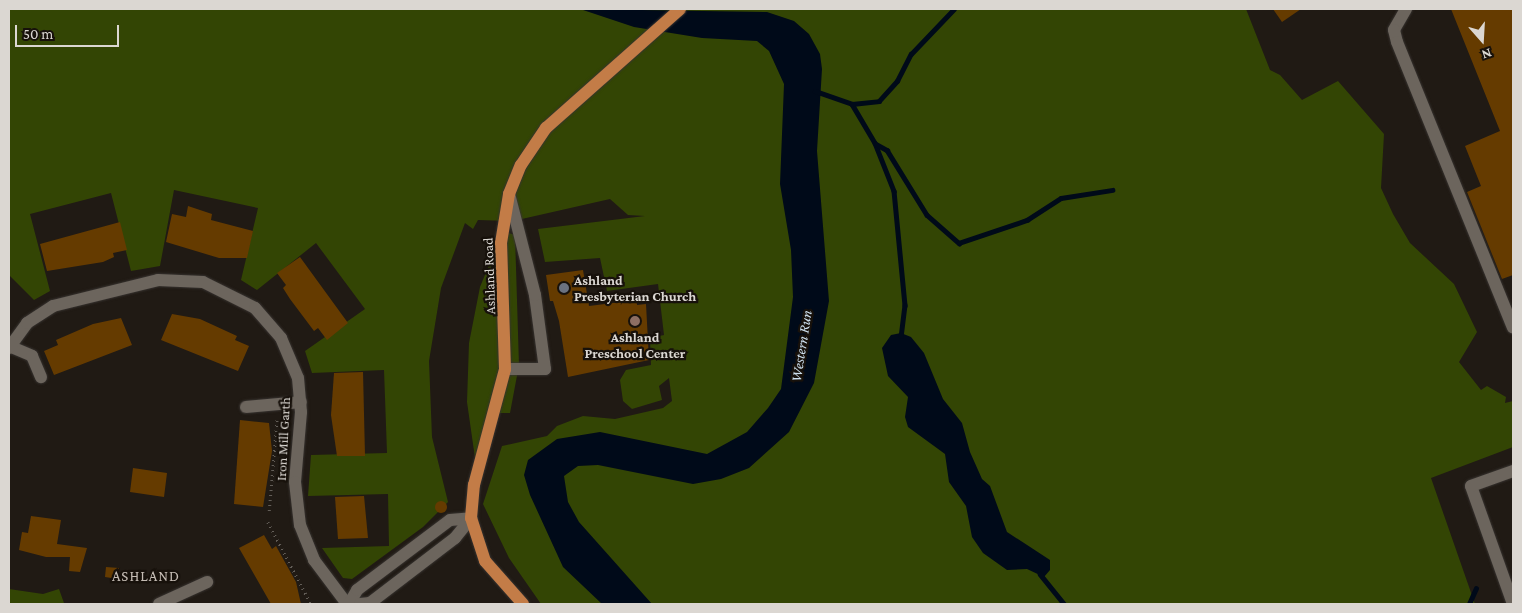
<!DOCTYPE html>
<html>
<head>
<meta charset="utf-8">
<style>
	body { margin:0 }
	#map { position:relative; width:1522px; height:613px; overflow:hidden; background:#201a14; font-family:"Crimson Pro",serif }
	div>[style] { position:absolute }
	.green>* { inset:0; background:#334504 }
	.water>* { inset:0; background:#000a19 }
	.stream>* { height:4.5px; margin:-2.25px; padding:0 2.25px; transform-origin:2.25px; border-radius:2.25px; background:#000a19 }
	.building>* { inset:0; background:#653b00 }
	.round { border-radius:50% }
	.path>* { height:2.5px; margin-top:-1.25px; transform-origin:0; background:repeating-linear-gradient(90deg,#635e58 0 1px,transparent 0 5px) }
	.roads { filter:drop-shadow(0 0 1px #373330) drop-shadow(0 0 1px #373330) }
	.minor>* { height:12px; margin:-6px; padding:0 6px; transform-origin:6px; border-radius:6px; background:#6c655d }
	.major>* { height:12px; margin:-6px; padding:0 6px; transform-origin:6px; border-radius:6px; background:#c37c47 }
	.dots>* { width:14px; height:14px; translate:-50% -50%; box-sizing:border-box; border:2px solid #17110b; border-radius:50% }
	span { translate:-50% -50%; white-space:nowrap; text-align:center; line-height:1.15; -webkit-text-stroke:4.5px #17110b; paint-order:stroke }
	.street-label { font-size:14px; color:#dbd7d2 }
	.poi-label { font-size:14px; color:#dbd7d2; font-weight:700 }
	.left { translate:0 -50%; text-align:left }
	.water-label { font-size:15px; color:#cddfee; font-style:italic }
	.neighbourhood-label { font-size:15px; color:#c5bcb4; letter-spacing:1px }
	.frame { position:absolute; inset:0; border:10px solid #dbd7d2; pointer-events:none }
	.north { position:absolute; left:1457px; top:15px; width:50px; height:50px; -webkit-text-stroke:4px #17110b; paint-order:stroke; rotate:161deg; font-size:14px; font-weight:700; line-height:20px; text-align:center; color:#dbd7d2 }
	.north::after { content:''; display:block; margin:auto; width:18px; height:22px; background:#dbd7d2; clip-path:polygon(50% 0,100% 100%,50% 72%,0 100%) }
	.scale { position:absolute; left:15px; top:25px; width:104px; height:22px; box-sizing:border-box; border:2px solid #dbd7d2; border-top:0; padding-left:6px; font-size:15px; line-height:18px; white-space:nowrap; color:#dbd7d2; -webkit-text-stroke:4px #17110b; paint-order:stroke }
</style>
</head>
<body>
<div id="map">
	<div class="green">
		<div style="clip-path:polygon(9px 9px,1246px 9px,1270px 70px,1280px 75px,1302px 100px,1338px 81px,1384px 134px,1381px 188px,1393px 214px,1410px 243px,1454px 284px,1477px 332px,1459px 362px,1481px 390px,1487px 386px,1506px 397px,1505px 403px,1513px 401px,1513px 447px,1431px 478px,1475px 604px,541px 604px,509px 558px,483px 504px,502px 446px,547px 436px,557px 426px,583px 416px,615px 419px,663px 408px,672px 401px,669px 378px,659px 386px,662px 400px,632px 409px,623px 401px,620px 380px,626px 370px,651px 365px,650px 338px,664px 335px,658px 284px,607px 291px,600px 258px,545px 262px,538px 229px,645px 216px,628px 215px,610px 199px,513px 221px,478px 220px,473px 229px,465px 223px,441px 288px,429px 361px,432px 437px,448px 502px,423px 527px,352px 579px,343px 578px,322px 548px,389px 546px,388px 494px,308px 496px,311px 455px,387px 453px,384px 370px,312px 373px,305px 351px,365px 309px,316px 243px,257px 290px,241px 280px,258px 208px,174px 190px,160px 266px,131px 271px,111px 193px,30px 214px,50px 291px,34px 300px,9px 275px)"></div>
		<div style="clip-path:polygon(503px 231px,515px 235px,519px 365px,510px 413px,492px 413px,476px 465px,467px 402px,469px 343px,480px 287px)"></div>
		<div style="clip-path:polygon(9px 589px,43px 594px,59px 589px,64px 603px,9px 604px)"></div>
	</div>
	<div class="water">
		<div style="clip-path:polygon(580px 9px,767px 12px,794px 21px,809px 34px,820px 54px,822px 69px,817px 151px,829px 301px,814px 383px,789px 432px,749px 468px,721px 479px,693px 484px,598px 465px,578px 466px,564px 476px,568px 502px,579px 522px,652px 604px,602px 604px,563px 567px,530px 495px,524px 475px,528px 460px,557px 439px,600px 432px,707px 454px,747px 432px,768px 408px,781px 389px,793px 297px,791px 250px,780px 184px,784px 84px,769px 51px,757px 41px,702px 38px,634px 27px)"></div>
		<div style="clip-path:polygon(901px 333px,911px 337px,924px 353px,943px 399px,962px 423px,970px 452px,982px 479px,990px 486px,1007px 532px,1050px 560px,1050px 570px,1044px 577px,1027px 569px,1007px 570px,983px 553px,972px 537px,966px 506px,949px 482px,945px 454px,908px 427px,905px 417px,908px 397px,888px 376px,882px 348px,891px 335px)"></div>
	</div>
	<div class="stream">
		<div style="left:815px;top:91px;width:39px;rotate:19deg"></div>
		<div style="left:852px;top:104px;width:45px;rotate:59.5deg"></div>
		<div style="left:875px;top:143px;width:52px;rotate:68.4deg"></div>
		<div style="left:894px;top:191px;width:115px;rotate:84.5deg"></div>
		<div style="left:905px;top:305px;width:31px;rotate:97deg"></div>
		<div style="left:852px;top:104px;width:27px;rotate:-6deg"></div>
		<div style="left:879px;top:101px;width:27px;rotate:-48deg"></div>
		<div style="left:897px;top:81px;width:30px;rotate:-63deg"></div>
		<div style="left:911px;top:54px;width:62px;rotate:-46.3deg"></div>
		<div style="left:876px;top:144px;width:13px;rotate:29deg"></div>
		<div style="left:887px;top:150px;width:76px;rotate:58.4deg"></div>
		<div style="left:927px;top:215px;width:43px;rotate:41.2deg"></div>
		<div style="left:959px;top:243px;width:72px;rotate:-18.7deg"></div>
		<div style="left:1027px;top:220px;width:40px;rotate:-32.9deg"></div>
		<div style="left:1061px;top:198px;width:52px;rotate:-8.9deg"></div>
		<div style="left:1040px;top:574px;width:38px;rotate:51deg"></div>
		<div style="left:1469px;top:604px;width:17px;rotate:-66deg"></div>
	</div>
	<div class="building">
		<div style="clip-path:polygon(1273px 9px,1301px 9px,1282px 22px)"></div>
		<div style="clip-path:polygon(1451px 9px,1513px 9px,1513px 275px,1502px 279px,1467px 192px,1481px 186px,1465px 146px,1500px 131px)"></div>
		<div style="clip-path:polygon(188px 206px,212px 214px,211px 220px,253px 231px,247px 258px,219px 258px,166px 242px,172px 214px,186px 217px)"></div>
		<div style="clip-path:polygon(120px 222px,127px 250px,113px 253px,114px 257px,103px 262px,47px 271px,40px 244px)"></div>
		<div style="clip-path:polygon(300px 257px,348px 323px,327px 340px,318px 328px,314px 331px,290px 299px,283px 288px,286px 285px,277px 273px)"></div>
		<div style="clip-path:polygon(583px 270px,589px 306px,637px 300px,637px 305px,646px 304px,649px 360px,568px 377px,559px 321px,553px 301px,550px 301px,546px 275px)"></div>
		<div style="clip-path:polygon(172px 314px,200px 319px,237px 336px,235px 340px,249px 346px,238px 371px,161px 340px)"></div>
		<div style="clip-path:polygon(121px 318px,132px 345px,54px 375px,44px 351px,58px 345px,56px 340px,93px 324px)"></div>
		<div style="clip-path:polygon(363px 372px,365px 456px,337px 456px,331px 415px,334px 373px)"></div>
		<div style="clip-path:polygon(240px 420px,269px 423px,272px 451px,263px 507px,234px 504px)"></div>
		<div style="clip-path:polygon(133px 468px,167px 473px,164px 497px,130px 492px)"></div>
		<div style="clip-path:polygon(364px 496px,368px 538px,338px 539px,335px 497px)"></div>
		<div class="round" style="left:435px;top:501px;width:12px;height:12px"></div>
		<div style="clip-path:polygon(31px 516px,61px 520px,57px 544px,87px 548px,80px 572px,69px 571px,70px 557px,46px 557px,19px 550px,22px 532px,28px 533px)"></div>
		<div style="clip-path:polygon(264px 535px,272px 549px,276px 546px,296px 582px,301px 604px,271px 604px,239px 548px)"></div>
		<div style="clip-path:polygon(106px 567px,119px 568px,118px 579px,105px 577px)"></div>
	</div>
	<div class="path">
		<div style="left:269px;top:511px;width:93px;rotate:-85.1deg"></div>
		<div style="left:268px;top:522px;width:93px;rotate:62.3deg"></div>
	</div>
	<div class="roads">
		<div class="minor">
			<div style="left:1406px;top:9px;width:24px;rotate:120deg"></div>
			<div style="left:1394px;top:30px;width:12px;rotate:76deg"></div>
			<div style="left:1397px;top:42px;width:308px;rotate:67.9deg"></div>
			<div style="left:9px;top:346px;width:25px;rotate:23deg"></div>
			<div style="left:32px;top:356px;width:23px;rotate:67deg"></div>
			<div style="left:9px;top:348px;width:31px;rotate:-54deg"></div>
			<div style="left:27px;top:323px;width:31px;rotate:-33deg"></div>
			<div style="left:53px;top:306px;width:108px;rotate:-13.9deg"></div>
			<div style="left:158px;top:280px;width:45px;rotate:2.5deg"></div>
			<div style="left:203px;top:282px;width:58px;rotate:26.6deg"></div>
			<div style="left:255px;top:308px;width:40px;rotate:49deg"></div>
			<div style="left:281px;top:338px;width:43px;rotate:67deg"></div>
			<div style="left:298px;top:378px;width:34px;rotate:85deg"></div>
			<div style="left:301px;top:412px;width:70px;rotate:94.9deg"></div>
			<div style="left:295px;top:482px;width:43px;rotate:83.4deg"></div>
			<div style="left:300px;top:525px;width:38px;rotate:68deg"></div>
			<div style="left:314px;top:560px;width:55px;rotate:53.1deg"></div>
			<div style="left:505px;top:369px;width:40px"></div>
			<div style="left:545px;top:369px;width:75px;rotate:-97.7deg"></div>
			<div style="left:535px;top:295px;width:104px;rotate:-104.4deg"></div>
			<div style="left:246px;top:407px;width:55px;rotate:-5.2deg"></div>
			<div style="left:159px;top:604px;width:53px;rotate:-24.6deg"></div>
			<div style="left:349px;top:604px;width:16px;rotate:-60deg"></div>
			<div style="left:357px;top:590px;width:116px;rotate:-37deg"></div>
			<div style="left:450px;top:520px;width:21px;rotate:-5deg"></div>
			<div style="left:360px;top:604px;width:10px;rotate:-6deg"></div>
			<div style="left:370px;top:603px;width:107px;rotate:-37.4deg"></div>
			<div style="left:455px;top:538px;width:26px;rotate:-51deg"></div>
			<div style="left:1513px;top:604px;width:125px;rotate:-109.6deg"></div>
			<div style="left:1471px;top:486px;width:45px;rotate:-19.7deg"></div>
		</div>
		<div class="major">
			<div style="left:523px;top:604px;width:57px;rotate:-131.5deg"></div>
			<div style="left:485px;top:561px;width:45px;rotate:-108deg"></div>
			<div style="left:471px;top:518px;width:33px;rotate:-85deg"></div>
			<div style="left:474px;top:485px;width:120px;rotate:-75deg"></div>
			<div style="left:505px;top:369px;width:126px;rotate:-91.8deg"></div>
			<div style="left:501px;top:243px;width:50px;rotate:-80.7deg"></div>
			<div style="left:509px;top:194px;width:31px;rotate:-68deg"></div>
			<div style="left:521px;top:165px;width:45px;rotate:-56deg"></div>
			<div style="left:546px;top:128px;width:179px;rotate:-41.6deg"></div>
		</div>
	</div>
	<div class="dots">
		<div style="left:564px;top:288px;background:#6b7280"></div>
		<div style="left:635px;top:321px;background:#8d6e63"></div>
	</div>
	<div class="street-label">
		<span style="left:489px;top:276px;rotate:-92deg">Ashland Road</span>
		<span style="left:283px;top:439px;rotate:-87deg">Iron Mill Garth</span>
	</div>
	<div class="poi-label">
		<span class="left" style="left:574px;top:288px">Ashland<br>Presbyterian Church</span>
		<span style="left:635px;top:345px">Ashland<br>Preschool Center</span>
	</div>
	<div class="water-label">
		<span style="left:802px;top:346px;rotate:-81deg">Western Run</span>
	</div>
	<div class="neighbourhood-label">
		<span style="left:146px;top:577px">ASHLAND</span>
	</div>
	<div class="frame"></div>
	<div class="north">N</div>
	<div class="scale">50 m</div>
</div>
</body>
</html>
